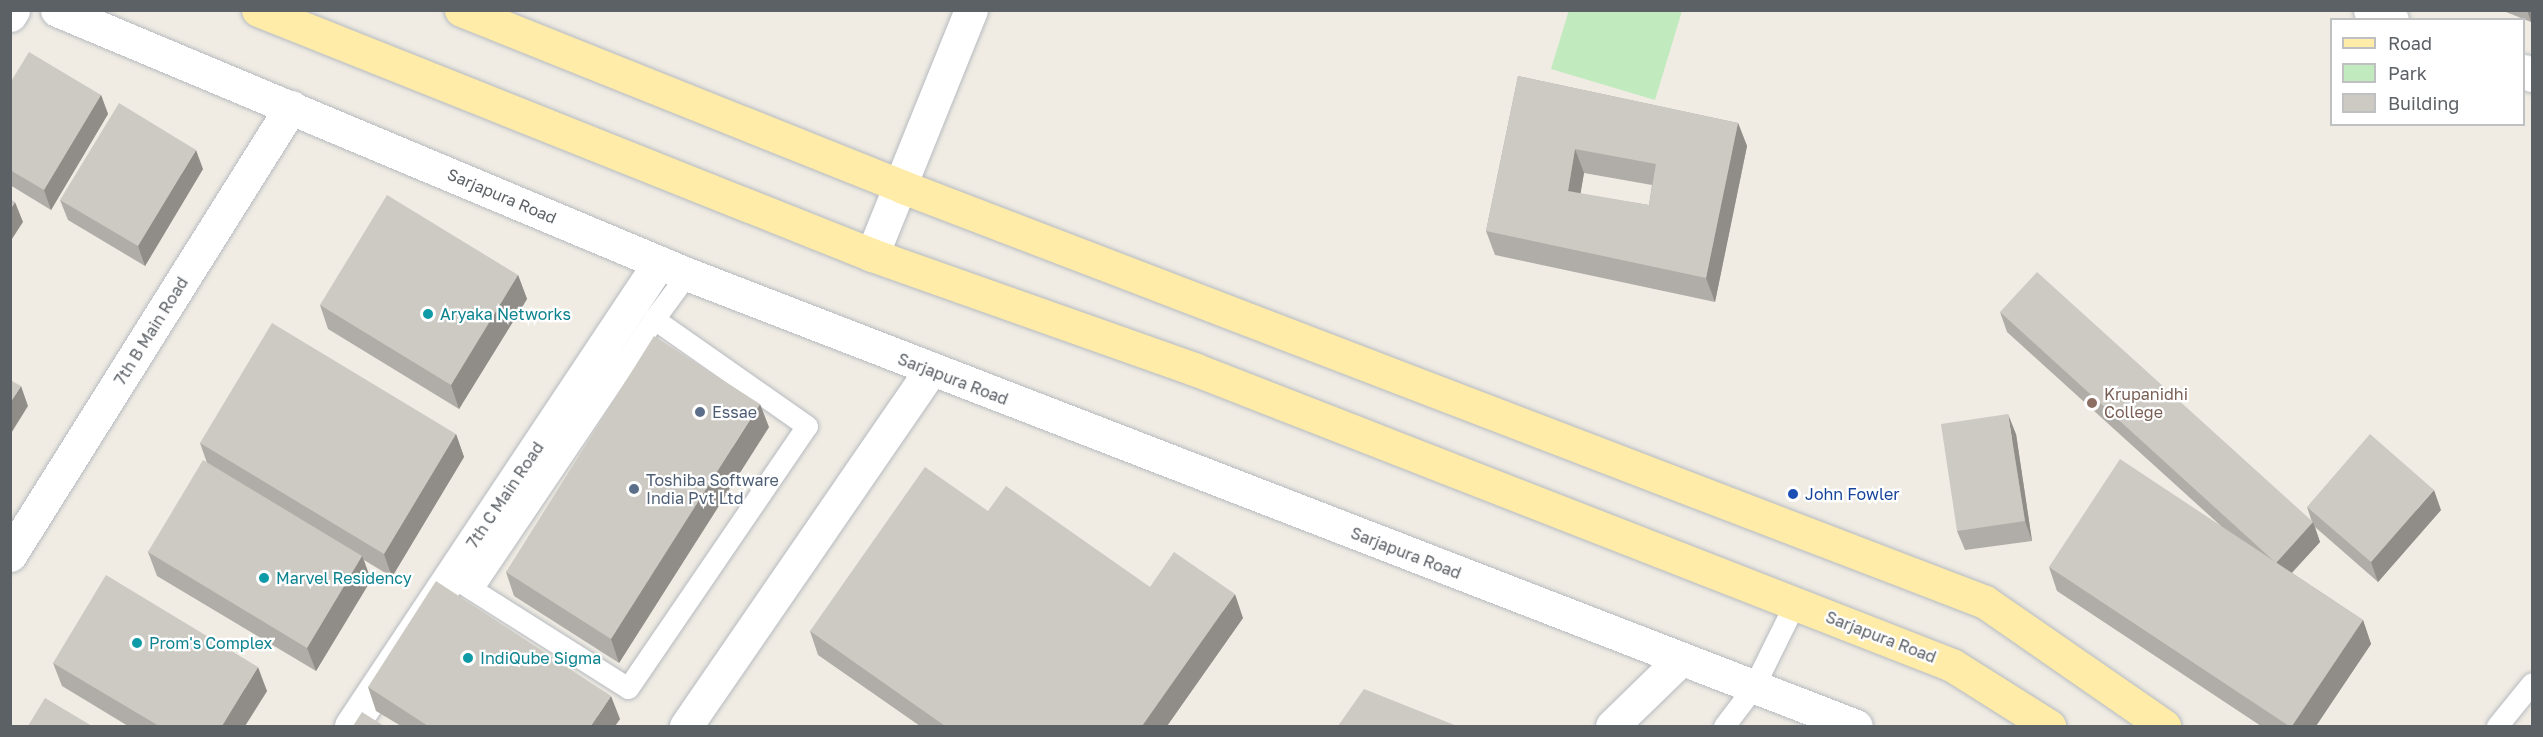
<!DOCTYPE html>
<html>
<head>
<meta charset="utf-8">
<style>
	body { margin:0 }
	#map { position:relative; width:2543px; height:737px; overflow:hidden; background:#f0ece4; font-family:"Golos Text",sans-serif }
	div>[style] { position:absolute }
	.green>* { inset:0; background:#c1eabe }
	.roads { filter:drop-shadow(0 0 2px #b6babf) drop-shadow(0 0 2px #b6babf) }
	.service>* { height:21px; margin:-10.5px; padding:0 10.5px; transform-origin:10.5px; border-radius:10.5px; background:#fff }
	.minor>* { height:33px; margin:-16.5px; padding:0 16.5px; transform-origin:16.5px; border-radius:16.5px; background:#fff }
	.tertiary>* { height:33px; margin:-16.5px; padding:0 16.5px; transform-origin:16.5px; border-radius:16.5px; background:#fff }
	.primary>* { height:33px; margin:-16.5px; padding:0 16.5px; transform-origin:16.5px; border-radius:16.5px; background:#ffeca9 }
	.wall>* { inset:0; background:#b0ada8 }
	.shaded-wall>* { inset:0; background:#908d88 }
	.building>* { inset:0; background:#cdc9c3 }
	.dots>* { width:16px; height:16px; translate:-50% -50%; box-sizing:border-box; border:3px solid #fff; border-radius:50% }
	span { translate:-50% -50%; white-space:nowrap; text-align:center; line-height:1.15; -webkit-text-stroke:4.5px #fff; paint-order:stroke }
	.street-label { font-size:16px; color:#5c6166 }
	.culture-label { font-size:16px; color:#0d838f }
	.left { translate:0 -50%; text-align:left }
	.education-label { font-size:16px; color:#785e54 }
	.service-label { font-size:16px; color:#4e5e75 }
	.transit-label { font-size:16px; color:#164399 }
	.frame { position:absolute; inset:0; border:12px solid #5c6166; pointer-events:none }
	.legend { position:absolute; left:2330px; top:18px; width:195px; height:108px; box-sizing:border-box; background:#fff; border:2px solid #bec0c2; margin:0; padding:8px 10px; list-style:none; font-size:18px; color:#5c6166 }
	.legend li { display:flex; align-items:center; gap:12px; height:30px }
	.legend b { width:30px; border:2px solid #bec0c2 }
</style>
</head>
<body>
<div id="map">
	<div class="green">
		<div style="clip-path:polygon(1569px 10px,1682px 11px,1655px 100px,1551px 69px)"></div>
	</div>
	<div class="roads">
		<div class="service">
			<div style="left:451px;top:576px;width:209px;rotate:32.3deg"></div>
			<div style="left:628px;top:688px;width:317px;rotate:-55.7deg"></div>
			<div style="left:807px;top:426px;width:187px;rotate:-145deg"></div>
			<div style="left:654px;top:319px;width:56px;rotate:-53.7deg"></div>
			<div style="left:472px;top:589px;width:326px;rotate:-56deg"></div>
			<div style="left:1724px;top:726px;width:48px;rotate:-52.7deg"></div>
			<div style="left:1753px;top:688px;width:95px;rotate:-63.7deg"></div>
			<div style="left:2497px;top:726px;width:55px;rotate:-50.9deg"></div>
		</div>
		<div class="minor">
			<div style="left:2370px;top:10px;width:24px;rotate:24deg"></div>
			<div style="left:10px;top:15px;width:6px;rotate:-59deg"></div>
			<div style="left:2524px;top:71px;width:9px;rotate:27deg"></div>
			<div style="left:872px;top:255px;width:264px;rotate:-68deg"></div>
			<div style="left:10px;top:555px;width:529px;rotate:-57.9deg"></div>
			<div style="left:351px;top:726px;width:556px;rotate:-56.37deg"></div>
			<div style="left:686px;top:726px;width:432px;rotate:-55.5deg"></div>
			<div style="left:1612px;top:726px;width:96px;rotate:-44.2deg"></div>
		</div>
		<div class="tertiary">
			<div style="left:57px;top:10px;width:683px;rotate:22.74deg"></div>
			<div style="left:687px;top:274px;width:1253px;rotate:21.14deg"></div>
		</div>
		<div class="primary">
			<div style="left:258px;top:10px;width:661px;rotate:21.75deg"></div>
			<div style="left:872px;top:255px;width:342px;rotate:19.5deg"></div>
			<div style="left:1194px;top:369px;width:814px;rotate:21.33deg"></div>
			<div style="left:1952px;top:665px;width:115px;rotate:32.2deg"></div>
			<div style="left:461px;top:10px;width:476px;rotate:21.8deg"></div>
			<div style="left:903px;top:187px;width:1159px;rotate:20.98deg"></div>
			<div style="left:1985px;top:602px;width:218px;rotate:34.7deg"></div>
		</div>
	</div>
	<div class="wall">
		<div style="clip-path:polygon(2501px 10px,2532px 10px,2531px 22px)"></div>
		<div style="clip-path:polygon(evenodd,1518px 76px,1738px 123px,1747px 146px,1715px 302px,1495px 255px,1486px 231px,1518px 76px,1584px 173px,1652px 185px,1649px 205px,1580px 194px,1584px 173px)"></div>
		<div style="clip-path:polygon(10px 83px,101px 95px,108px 114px,51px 210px,10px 185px)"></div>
		<div style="clip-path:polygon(203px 169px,145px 266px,68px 220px,60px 200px)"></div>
		<div style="clip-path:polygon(518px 275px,527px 299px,459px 409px,328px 329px,320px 305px)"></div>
		<div style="clip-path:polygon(2000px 312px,2312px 522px,2307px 507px,2441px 510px,2378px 582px,2315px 527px,2320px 542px,2292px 573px,2363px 620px,2371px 644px,2316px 726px,2261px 726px,2057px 591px,2049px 567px,2221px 526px,2007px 332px)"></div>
		<div style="clip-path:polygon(769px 427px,619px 663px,514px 596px,506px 572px)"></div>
		<div style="clip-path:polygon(456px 434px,464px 457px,392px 577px,364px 560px,371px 580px,316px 671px,157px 576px,148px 552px,207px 463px,200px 443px)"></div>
		<div style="clip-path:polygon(2016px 434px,2032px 541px,1965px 550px,1957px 531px)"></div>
		<div style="clip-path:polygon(988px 511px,1150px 587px,1243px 618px,1167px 726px,920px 726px,818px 655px,810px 631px)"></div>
		<div style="clip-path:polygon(53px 663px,267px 691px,245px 726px,128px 726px,62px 686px)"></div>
		<div style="clip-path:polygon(368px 687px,620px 719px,615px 726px,401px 726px,376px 711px)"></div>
	</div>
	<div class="shaded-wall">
		<div style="clip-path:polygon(2527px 10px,2532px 10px,2532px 19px,2531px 22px)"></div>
		<div style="clip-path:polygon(101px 95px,108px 114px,51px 210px,44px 190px)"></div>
		<div style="clip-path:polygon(1738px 123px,1747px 146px,1715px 302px,1706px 278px)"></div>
		<div style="clip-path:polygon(1575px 149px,1584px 173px,1577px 215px,1568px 191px)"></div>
		<div style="clip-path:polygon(196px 150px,203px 169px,145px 266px,138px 246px)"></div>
		<div style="clip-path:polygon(15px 202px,23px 222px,10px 242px,10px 210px)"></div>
		<div style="clip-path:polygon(518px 275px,527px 299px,459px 409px,451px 385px)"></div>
		<div style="clip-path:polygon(21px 386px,28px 406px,10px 435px,10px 403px)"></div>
		<div style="clip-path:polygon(760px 404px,769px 427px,619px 663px,611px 639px)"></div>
		<div style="clip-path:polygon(2008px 414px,2016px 434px,2032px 541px,2025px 521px)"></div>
		<div style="clip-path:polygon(456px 434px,464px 457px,392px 577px,384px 554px)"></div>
		<div style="clip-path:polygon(2434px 490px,2441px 510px,2378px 582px,2371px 562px)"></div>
		<div style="clip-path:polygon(2313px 522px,2320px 542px,2283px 582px,2276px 563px)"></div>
		<div style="clip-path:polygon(362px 556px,371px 580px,316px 671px,307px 648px)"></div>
		<div style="clip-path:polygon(1235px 594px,1243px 618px,1167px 726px,1142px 726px)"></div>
		<div style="clip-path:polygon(2363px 620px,2371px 644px,2316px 726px,2292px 726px)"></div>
		<div style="clip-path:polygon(258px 667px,267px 691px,245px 726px,222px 726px)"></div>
		<div style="clip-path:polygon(611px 696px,620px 719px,615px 726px,591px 726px)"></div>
	</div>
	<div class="building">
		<div style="clip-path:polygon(29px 52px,101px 95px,44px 190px,10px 170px,10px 83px)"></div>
		<div style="clip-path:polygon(evenodd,1518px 76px,1738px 123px,1706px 278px,1486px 231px,1518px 76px,1575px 149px,1656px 164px,1649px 205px,1568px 191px,1575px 149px)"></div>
		<div style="clip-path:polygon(119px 103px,196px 150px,138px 246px,60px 200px)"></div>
		<div style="clip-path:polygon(387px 195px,518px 275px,451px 385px,320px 305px)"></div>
		<div style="clip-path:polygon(10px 199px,15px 202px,10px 210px)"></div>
		<div style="clip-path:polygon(2037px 272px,2313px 522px,2276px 563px,2000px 312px)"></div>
		<div style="clip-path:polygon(272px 323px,456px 434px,384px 554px,200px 443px)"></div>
		<div style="clip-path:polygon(654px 336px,760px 404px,611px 639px,506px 572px)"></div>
		<div style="clip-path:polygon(10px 380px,21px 386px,10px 403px)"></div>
		<div style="clip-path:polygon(2008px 414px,2025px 521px,1957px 531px,1941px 424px)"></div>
		<div style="clip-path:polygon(2370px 434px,2434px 490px,2371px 562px,2307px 507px)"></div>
		<div style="clip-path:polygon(2120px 459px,2363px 620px,2292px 726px,2289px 726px,2049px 567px)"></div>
		<div style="clip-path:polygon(203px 460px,362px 556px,307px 648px,148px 552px)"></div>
		<div style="clip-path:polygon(925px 467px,988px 511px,1006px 486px,1150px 587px,1174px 552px,1235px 594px,1142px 726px,945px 726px,810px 631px)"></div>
		<div style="clip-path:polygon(106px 575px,258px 667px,222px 726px,159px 726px,53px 663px)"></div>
		<div style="clip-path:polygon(436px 581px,611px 696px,591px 726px,428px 726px,368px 687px)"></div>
		<div style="clip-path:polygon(1364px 689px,1457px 726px,1338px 726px)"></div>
		<div style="clip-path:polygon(45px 698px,92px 726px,28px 726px)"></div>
		<div style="clip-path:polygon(362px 712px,384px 726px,353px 726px)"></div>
	</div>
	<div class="dots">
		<div style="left:428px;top:314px;background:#0f9aa8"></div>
		<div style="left:2092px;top:403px;background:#8d6e63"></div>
		<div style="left:700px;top:412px;background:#5c6f8a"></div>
		<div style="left:634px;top:489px;background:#5c6f8a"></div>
		<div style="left:1793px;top:494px;background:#1a4fb4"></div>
		<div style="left:264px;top:578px;background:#0f9aa8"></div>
		<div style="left:137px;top:643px;background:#0f9aa8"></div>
		<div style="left:468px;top:658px;background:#0f9aa8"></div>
	</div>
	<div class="street-label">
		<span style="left:502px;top:196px;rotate:23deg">Sarjapura Road</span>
		<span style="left:151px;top:331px;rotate:-58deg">7th B Main Road</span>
		<span style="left:953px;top:379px;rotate:21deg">Sarjapura Road</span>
		<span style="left:505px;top:495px;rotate:-56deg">7th C Main Road</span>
		<span style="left:1406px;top:553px;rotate:21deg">Sarjapura Road</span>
		<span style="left:1881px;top:637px;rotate:21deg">Sarjapura Road</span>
	</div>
	<div class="culture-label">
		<span class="left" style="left:440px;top:314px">Aryaka Networks</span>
		<span class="left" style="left:276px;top:578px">Marvel Residency</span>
		<span class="left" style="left:149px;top:643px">Prom's Complex</span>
		<span class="left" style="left:480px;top:658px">IndiQube Sigma</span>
	</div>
	<div class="education-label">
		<span class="left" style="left:2104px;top:403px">Krupanidhi<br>College</span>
	</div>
	<div class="service-label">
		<span class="left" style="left:712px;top:412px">Essae</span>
		<span class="left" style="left:646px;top:489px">Toshiba Software<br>India Pvt Ltd</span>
	</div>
	<div class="transit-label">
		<span class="left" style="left:1805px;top:494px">John Fowler</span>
	</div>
	<div class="frame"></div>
	<ul class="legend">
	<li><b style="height:8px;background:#ffeca9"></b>Road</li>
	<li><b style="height:16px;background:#c1eabe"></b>Park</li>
	<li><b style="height:16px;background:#cdc9c3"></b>Building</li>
	</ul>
</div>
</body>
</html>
